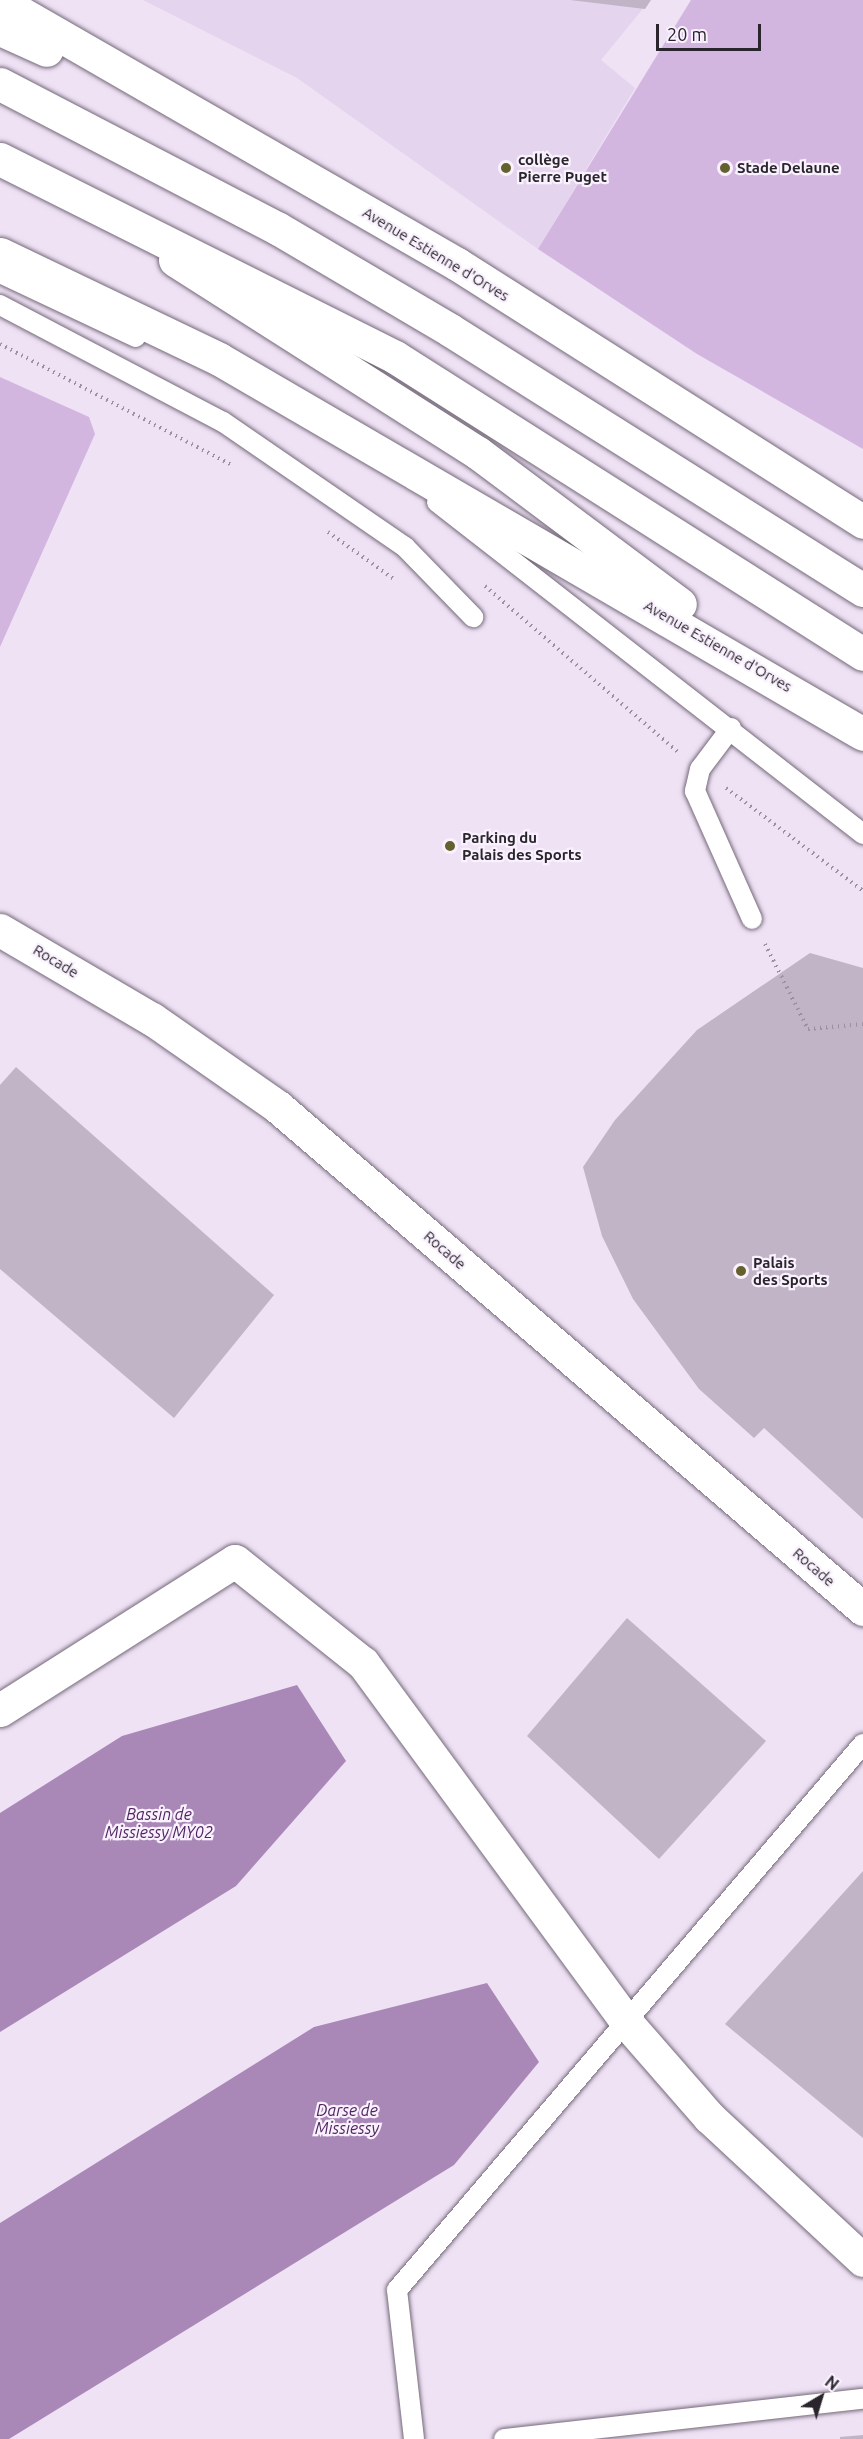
<!DOCTYPE html>
<html>
<head>
<meta charset="utf-8">
<style>
	body { margin:0 }
	#map { position:relative; width:863px; height:2439px; overflow:hidden; background:#efe2f5; font-family:Ubuntu,sans-serif }
	div>[style] { position:absolute }
	.built>* { inset:0; background:#e5d4ed }
	.green>* { inset:0; background:#d3b6e0 }
	.water>* { inset:0; background:#a988b7 }
	.building>* { inset:0; background:#c0b4c6 }
	.path>* { height:4px; margin-top:-2px; transform-origin:0; background:repeating-linear-gradient(90deg,#9a909e 0 1.5px,transparent 0 6px) }
	.roads { filter:drop-shadow(0 0 2px #746979) drop-shadow(0 0 2px #746979) }
	.service>* { height:20px; margin:-10px; padding:0 10px; transform-origin:10px; border-radius:10px; background:#fff }
	.minor>* { height:33px; margin:-16.5px; padding:0 16.5px; transform-origin:16.5px; border-radius:16.5px; background:#fff }
	.tertiary>* { height:33px; margin:-16.5px; padding:0 16.5px; transform-origin:16.5px; border-radius:16.5px; background:#fff }
	.primary>* { height:33px; margin:-16.5px; padding:0 16.5px; transform-origin:16.5px; border-radius:16.5px; background:#fff }
	.motorway>* { height:33px; margin:-16.5px; padding:0 16.5px; transform-origin:16.5px; border-radius:16.5px; background:#fff }
	.dots>* { width:16px; height:16px; translate:-50% -50%; box-sizing:border-box; border:3px solid #f9f1fd; border-radius:50% }
	span { translate:-50% -50%; white-space:nowrap; text-align:center; line-height:1.15; -webkit-text-stroke:4.5px #f9f1fd; paint-order:stroke }
	.poi-label { font-size:15px; color:#2a252c; font-weight:700 }
	.left { translate:0 -50%; text-align:left }
	.street-label { font-size:15px; color:#2a252c }
	.water-label { font-size:16px; color:#4f245f; font-style:italic }
	.north { position:absolute; left:791px; top:2367px; width:60px; height:60px; -webkit-text-stroke:4px #f9f1fd; paint-order:stroke; rotate:38deg; font-size:16px; font-weight:700; line-height:24px; text-align:center; color:#2a252c }
	.north::after { content:''; display:block; margin:auto; width:21px; height:27px; background:#2a252c; clip-path:polygon(50% 0,100% 100%,50% 72%,0 100%) }
	.scale { position:absolute; left:656px; top:24px; width:105px; height:27px; box-sizing:border-box; border:3px solid #2a252c; border-top:0; padding-left:8px; font-size:18px; line-height:21px; white-space:nowrap; color:#2a252c; -webkit-text-stroke:4px #f9f1fd; paint-order:stroke }
</style>
</head>
<body>
<div id="map">
	<div class="built">
		<div style="clip-path:polygon(143px 0,650px 0,601px 60px,635px 88px,538px 249px,297px 78px)"></div>
	</div>
	<div class="green">
		<div style="clip-path:polygon(691px 0,863px 0,863px 449px,697px 354px,538px 249px)"></div>
		<div style="clip-path:polygon(0 377px,89px 417px,95px 434px,0 647px)"></div>
	</div>
	<div class="water">
		<div style="clip-path:polygon(297px 1685px,346px 1761px,236px 1886px,0 2032px,0 1813px,122px 1736px)"></div>
		<div style="clip-path:polygon(487px 1983px,539px 2062px,454px 2165px,9px 2439px,0 2439px,0 2223px,314px 2027px)"></div>
	</div>
	<div class="building">
		<div style="clip-path:polygon(570px 0,651px 0,645px 9px)"></div>
		<div style="clip-path:polygon(810px 953px,863px 968px,863px 1519px,764px 1428px,754px 1438px,699px 1389px,633px 1299px,602px 1236px,583px 1167px,615px 1120px,697px 1030px)"></div>
		<div style="clip-path:polygon(16px 1067px,274px 1295px,174px 1418px,0 1269px,0 1085px)"></div>
		<div style="clip-path:polygon(627px 1618px,766px 1741px,659px 1859px,527px 1736px)"></div>
		<div style="clip-path:polygon(863px 1871px,863px 2138px,725px 2024px)"></div>
		<div style="clip-path:polygon(863px 2435px,863px 2439px,840px 2439px,840px 2437px)"></div>
	</div>
	<div class="path">
		<div style="left:0;top:344px;width:263px;rotate:27.6deg"></div>
		<div style="left:328px;top:532px;width:82px;rotate:35.6deg"></div>
		<div style="left:485px;top:586px;width:256px;rotate:40.7deg"></div>
		<div style="left:726px;top:788px;width:171px;rotate:36.9deg"></div>
		<div style="left:765px;top:944px;width:95px;rotate:63.2deg"></div>
		<div style="left:808px;top:1029px;width:55px;rotate:-5.2deg"></div>
	</div>
	<div class="roads">
		<div class="service">
			<div style="left:0;top:273px;width:150px;rotate:25.2deg"></div>
			<div style="left:0;top:305px;width:252px;rotate:27.7deg"></div>
			<div style="left:223px;top:422px;width:221px;rotate:34.5deg"></div>
			<div style="left:405px;top:547px;width:98px;rotate:45.8deg"></div>
			<div style="left:437px;top:502px;width:540px;rotate:37.93deg"></div>
			<div style="left:731px;top:728px;width:51px;rotate:127.1deg"></div>
			<div style="left:700px;top:769px;width:23px;rotate:103deg"></div>
			<div style="left:695px;top:791px;width:140px;rotate:66deg"></div>
			<div style="left:414px;top:2439px;width:150px;rotate:-96.5deg"></div>
			<div style="left:397px;top:2290px;width:718px;rotate:-49.52deg"></div>
			<div style="left:504px;top:2439px;width:361px;rotate:-6.4deg"></div>
		</div>
		<div class="minor">
			<div style="left:0;top:1710px;width:278px;rotate:-32.4deg"></div>
			<div style="left:235px;top:1561px;width:164px;rotate:38.6deg"></div>
			<div style="left:363px;top:1663px;width:446px;rotate:53.7deg"></div>
			<div style="left:627px;top:2023px;width:125px;rotate:48.9deg"></div>
			<div style="left:709px;top:2117px;width:210px;rotate:42.9deg"></div>
		</div>
		<div class="tertiary">
			<div style="left:0;top:930px;width:176px;rotate:30.4deg"></div>
			<div style="left:152px;top:1019px;width:154px;rotate:34.9deg"></div>
			<div style="left:278px;top:1107px;width:771px;rotate:40.63deg"></div>
		</div>
		<div class="primary">
			<div style="left:0;top:1px;width:527px;rotate:29.92deg"></div>
			<div style="left:457px;top:264px;width:481px;rotate:32.4deg"></div>
			<div style="left:0;top:29px;width:51px;rotate:24.1deg"></div>
			<div style="left:0;top:254px;width:243px;rotate:25.6deg"></div>
			<div style="left:219px;top:359px;width:745px;rotate:30.21deg"></div>
			<div style="left:175px;top:260px;width:359px;rotate:32.5deg"></div>
			<div style="left:478px;top:453px;width:252px;rotate:36.8deg"></div>
		</div>
		<div class="motorway">
			<div style="left:0;top:84px;width:312px;rotate:27.5deg"></div>
			<div style="left:277px;top:228px;width:201px;rotate:30.5deg"></div>
			<div style="left:450px;top:330px;width:488px;rotate:32.2deg"></div>
			<div style="left:0;top:159px;width:442px;rotate:26.6deg"></div>
			<div style="left:395px;top:357px;width:554px;rotate:32.4deg"></div>
		</div>
	</div>
	<div class="dots">
		<div style="left:506px;top:168px;background:#64612e"></div>
		<div style="left:725px;top:168px;background:#64612e"></div>
		<div style="left:450px;top:846px;background:#64612e"></div>
		<div style="left:741px;top:1271px;background:#64612e"></div>
	</div>
	<div class="poi-label">
		<span class="left" style="left:518px;top:168px">collège<br>Pierre Puget</span>
		<span class="left" style="left:737px;top:168px">Stade Delaune</span>
		<span class="left" style="left:462px;top:846px">Parking du<br>Palais des Sports</span>
		<span class="left" style="left:753px;top:1271px">Palais<br>des Sports</span>
	</div>
	<div class="street-label">
		<span style="left:436px;top:254px;rotate:31deg">Avenue Estienne d'Orves</span>
		<span style="left:718px;top:646px;rotate:30deg">Avenue Estienne d'Orves</span>
		<span style="left:56px;top:961px;rotate:31deg">Rocade</span>
		<span style="left:445px;top:1250px;rotate:41deg">Rocade</span>
		<span style="left:814px;top:1567px;rotate:41deg">Rocade</span>
	</div>
	<div class="water-label">
		<span style="left:159px;top:1823px">Bassin de<br>Missiessy MY02</span>
		<span style="left:347px;top:2119px">Darse de<br>Missiessy</span>
	</div>
	<div class="north">N</div>
	<div class="scale">20 m</div>
</div>
</body>
</html>
